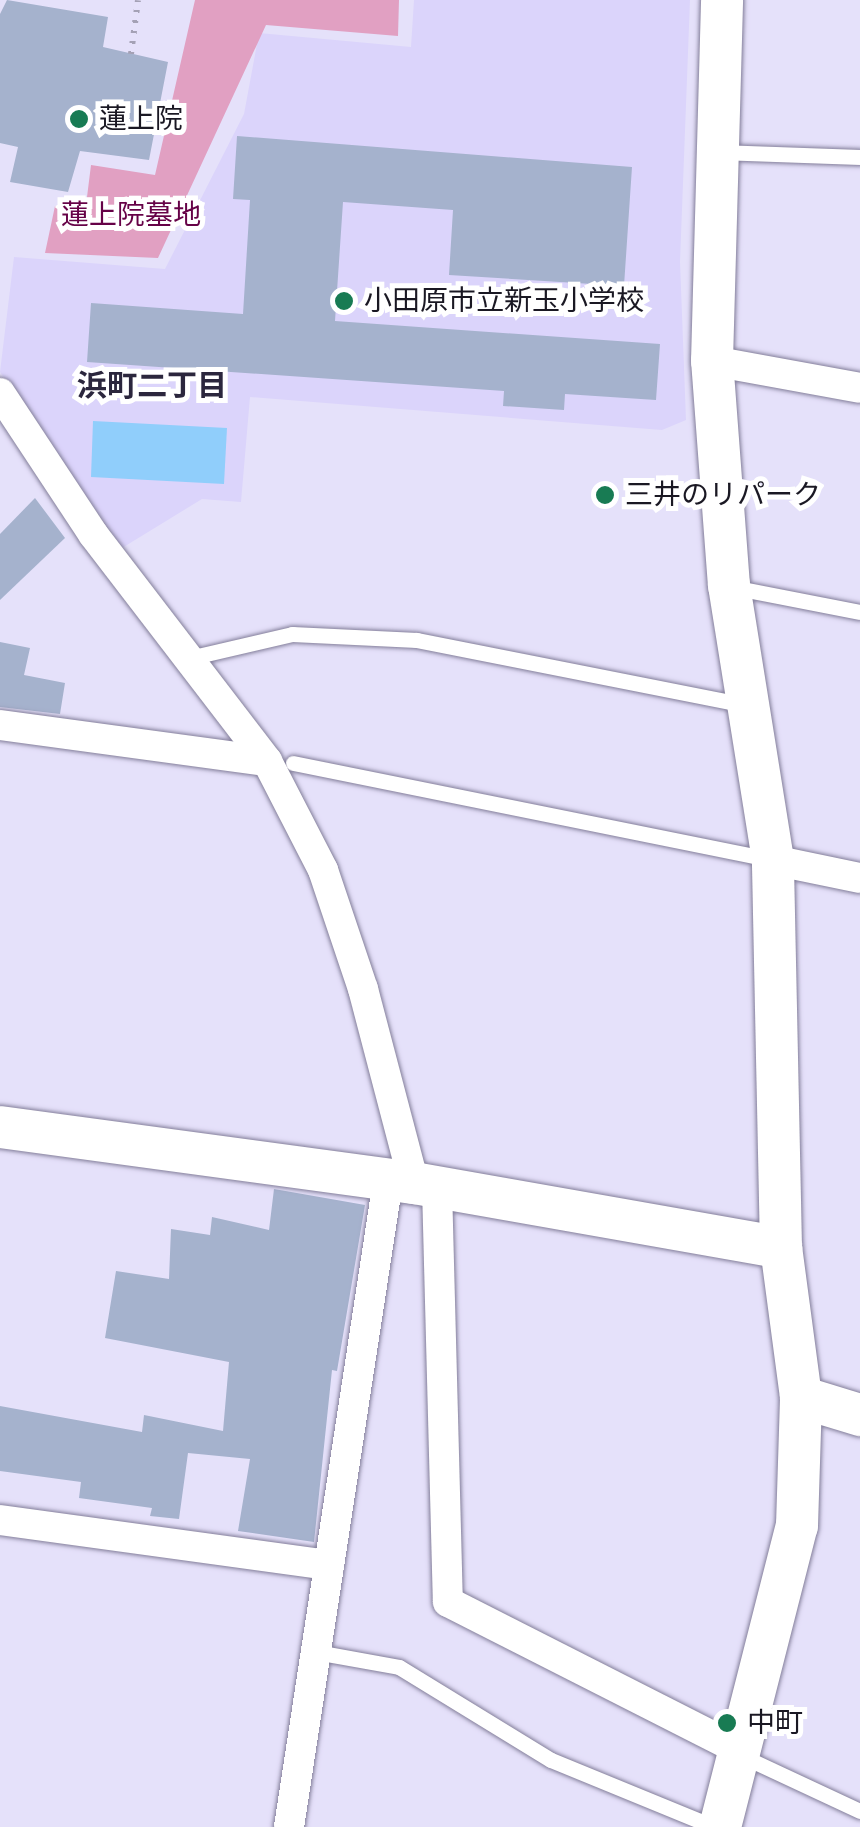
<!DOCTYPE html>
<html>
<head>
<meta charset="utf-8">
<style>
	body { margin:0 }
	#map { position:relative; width:860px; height:1827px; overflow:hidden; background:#e5e1fa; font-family:"Nunito Sans","Noto Sans JP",sans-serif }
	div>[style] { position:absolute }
	.built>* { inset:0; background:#dbd4fb }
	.green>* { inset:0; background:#e1a0c2 }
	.water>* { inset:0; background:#90cefb }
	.building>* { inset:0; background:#a5b2cd }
	.path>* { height:6px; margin-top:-3px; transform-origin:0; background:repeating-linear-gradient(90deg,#a4a1b5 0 2.5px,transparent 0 10.5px) }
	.roads { filter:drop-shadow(0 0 2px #837e9a) drop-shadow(0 0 2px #837e9a) }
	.lane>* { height:15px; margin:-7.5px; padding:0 7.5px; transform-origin:7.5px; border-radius:7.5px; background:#fff }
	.street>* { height:30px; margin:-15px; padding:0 15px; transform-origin:15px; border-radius:15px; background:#fff }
	.secondary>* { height:42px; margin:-21px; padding:0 21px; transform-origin:21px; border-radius:21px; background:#fff }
	.dots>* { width:28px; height:28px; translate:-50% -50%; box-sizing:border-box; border:5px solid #fff; border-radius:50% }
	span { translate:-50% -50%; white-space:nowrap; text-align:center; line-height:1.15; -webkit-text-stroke:10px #fff; paint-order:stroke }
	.poi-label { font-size:28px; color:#1a1823 }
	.left { translate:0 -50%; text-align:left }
	.park-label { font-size:28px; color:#660247 }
	.neighbourhood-label { font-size:30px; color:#2b263d; font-weight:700 }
</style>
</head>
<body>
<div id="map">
	<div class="built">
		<div style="clip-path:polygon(414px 0,690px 0,680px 262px,686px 420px,662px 430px,250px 397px,241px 502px,202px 499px,122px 548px,0 372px,14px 257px,165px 269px,244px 114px,259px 33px,411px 47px)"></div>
	</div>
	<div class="green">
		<div style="clip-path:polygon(195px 0,399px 0,398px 36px,266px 25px,158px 258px,45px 253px,55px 206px,86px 205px,91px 165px,155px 175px)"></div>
	</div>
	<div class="water">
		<div style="clip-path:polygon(93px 421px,227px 428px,224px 484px,91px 477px)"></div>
	</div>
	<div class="building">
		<div style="clip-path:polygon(7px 0,108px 17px,103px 47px,168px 62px,149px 160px,80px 151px,68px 192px,10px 182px,18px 147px,0 143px,0 14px)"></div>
		<div style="clip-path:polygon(237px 136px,632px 167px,624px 286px,449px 275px,453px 210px,343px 202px,335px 321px,660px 344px,656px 400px,565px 394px,564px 410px,503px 406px,504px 391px,87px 362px,91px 303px,243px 314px,250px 200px,233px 199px)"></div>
		<div style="clip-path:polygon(35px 498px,65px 538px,0 600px,0 534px)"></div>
		<div style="clip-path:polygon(0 642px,30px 648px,24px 675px,65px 683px,60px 714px,0 707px)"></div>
		<div style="clip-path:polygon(274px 1189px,365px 1205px,337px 1371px,332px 1370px,314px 1542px,238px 1531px,250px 1459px,188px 1453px,179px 1519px,150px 1516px,152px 1508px,79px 1498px,81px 1482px,0 1471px,0 1406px,142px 1432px,144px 1415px,223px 1431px,229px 1362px,105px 1338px,116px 1271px,169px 1279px,171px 1229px,210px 1235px,212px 1217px,269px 1230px)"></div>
	</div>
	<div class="path">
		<div style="left:131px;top:54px;width:54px;rotate:-82.6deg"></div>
	</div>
	<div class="roads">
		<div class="lane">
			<div style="left:719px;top:152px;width:141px;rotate:2deg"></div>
			<div style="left:732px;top:587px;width:130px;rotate:11.1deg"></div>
			<div style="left:189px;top:658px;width:106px;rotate:-13.1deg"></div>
			<div style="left:292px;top:634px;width:125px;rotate:2.7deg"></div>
			<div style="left:417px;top:640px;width:333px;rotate:11.2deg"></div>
			<div style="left:293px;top:763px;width:486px;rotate:11.4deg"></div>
			<div style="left:316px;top:1652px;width:84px;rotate:10.2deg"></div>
			<div style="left:399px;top:1667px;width:178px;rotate:31.5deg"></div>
			<div style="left:551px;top:1760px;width:176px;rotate:22.3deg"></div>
			<div style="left:742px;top:1756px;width:130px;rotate:25deg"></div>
		</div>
		<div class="street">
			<div style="left:712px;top:361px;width:150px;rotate:10.3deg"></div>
			<div style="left:0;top:393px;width:169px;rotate:56.6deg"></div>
			<div style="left:93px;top:534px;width:286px;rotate:52.5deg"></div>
			<div style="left:267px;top:761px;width:123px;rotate:62.8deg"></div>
			<div style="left:323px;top:870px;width:126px;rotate:71.4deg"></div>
			<div style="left:363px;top:989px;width:201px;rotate:75.3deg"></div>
			<div style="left:0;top:725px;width:269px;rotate:7.7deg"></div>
			<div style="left:773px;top:860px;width:89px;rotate:11.7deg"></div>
			<div style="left:437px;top:1187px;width:415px;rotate:88.5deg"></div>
			<div style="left:448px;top:1602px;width:325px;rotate:26.9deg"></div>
			<div style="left:0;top:1520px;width:332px;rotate:7.8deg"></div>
			<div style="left:289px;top:1827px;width:654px;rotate:-81.29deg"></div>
		</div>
		<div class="secondary">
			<div style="left:0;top:1127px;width:418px;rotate:7.7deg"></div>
			<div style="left:414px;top:1183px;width:373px;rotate:10deg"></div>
			<div style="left:801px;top:1397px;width:62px;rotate:17deg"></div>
			<div style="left:720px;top:1827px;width:311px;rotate:-75.7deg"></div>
			<div style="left:797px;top:1526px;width:129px;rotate:-88.2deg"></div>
			<div style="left:801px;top:1397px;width:150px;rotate:-97.6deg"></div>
			<div style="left:781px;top:1248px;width:388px;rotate:-91.2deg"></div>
			<div style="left:773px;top:860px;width:278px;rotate:-99.1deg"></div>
			<div style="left:729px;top:586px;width:226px;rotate:-94.3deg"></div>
			<div style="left:712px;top:361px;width:361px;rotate:-88.4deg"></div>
		</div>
	</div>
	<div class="dots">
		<div style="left:79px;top:119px;background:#187b53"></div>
		<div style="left:344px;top:301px;background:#187b53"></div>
		<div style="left:605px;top:495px;background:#187b53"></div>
		<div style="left:727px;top:1723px;background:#187b53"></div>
	</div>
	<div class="poi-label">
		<span class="left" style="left:99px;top:119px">蓮上院</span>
		<span class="left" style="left:364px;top:301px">小田原市立新玉小学校</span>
		<span class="left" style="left:625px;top:495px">三井のリパーク</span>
		<span class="left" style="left:747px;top:1723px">中町</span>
	</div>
	<div class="park-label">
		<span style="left:131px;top:215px">蓮上院墓地</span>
	</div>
	<div class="neighbourhood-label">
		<span style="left:152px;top:387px">浜町二丁目</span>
	</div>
</div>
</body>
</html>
